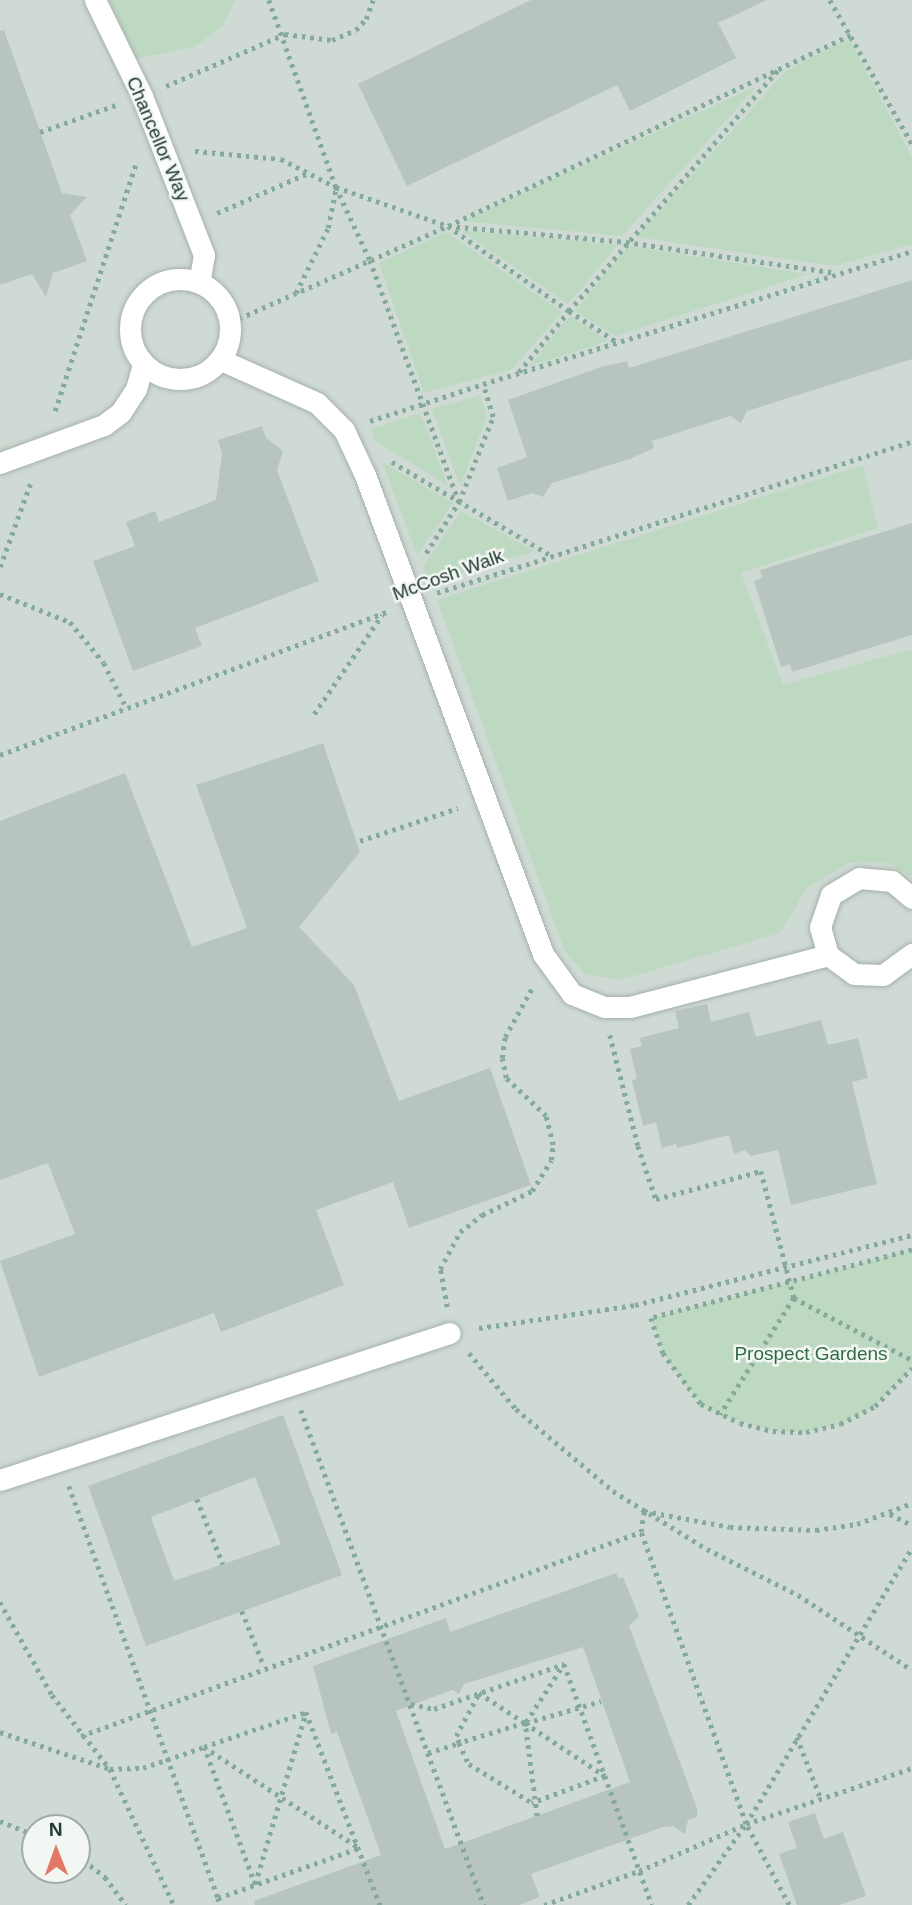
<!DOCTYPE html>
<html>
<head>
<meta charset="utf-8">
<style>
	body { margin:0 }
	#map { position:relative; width:912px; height:1905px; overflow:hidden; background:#e2eae6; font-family:Arial,sans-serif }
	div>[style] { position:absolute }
	.built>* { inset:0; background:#d0dad4 }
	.green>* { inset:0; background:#bdd9c2 }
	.building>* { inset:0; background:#b7c5be }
	.path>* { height:4.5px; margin-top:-2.25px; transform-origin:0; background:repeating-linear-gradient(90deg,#85aa9b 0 3.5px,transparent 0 8.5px) }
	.roads { filter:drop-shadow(0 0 2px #a5b1ac) drop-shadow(0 0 2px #a5b1ac) }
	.minor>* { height:21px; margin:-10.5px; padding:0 10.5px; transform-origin:10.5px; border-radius:10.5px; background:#fff }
	.minor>.ring { margin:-10.5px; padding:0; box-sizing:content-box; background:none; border:21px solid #fff; border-radius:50% }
	span { translate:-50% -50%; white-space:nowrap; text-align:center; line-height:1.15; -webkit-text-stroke:5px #f2f7f4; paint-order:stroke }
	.street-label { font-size:19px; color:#243931 }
	.park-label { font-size:19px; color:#326b43 }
	.north { position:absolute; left:21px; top:1814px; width:70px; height:70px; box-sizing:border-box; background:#f2f7f4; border:2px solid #a0aba6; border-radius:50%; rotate:359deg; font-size:19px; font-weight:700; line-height:28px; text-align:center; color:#243931 }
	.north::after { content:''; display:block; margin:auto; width:24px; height:32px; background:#e27967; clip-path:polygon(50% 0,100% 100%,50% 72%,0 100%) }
</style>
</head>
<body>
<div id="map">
	<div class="built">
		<div style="clip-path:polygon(evenodd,0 0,912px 0,912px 1905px,0 1905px,0 0,35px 1828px,77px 1828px,77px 1870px,35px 1870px,35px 1828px)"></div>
	</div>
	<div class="green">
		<div style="clip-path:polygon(110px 0,236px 0,222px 27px,194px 47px,136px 59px)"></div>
		<div style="clip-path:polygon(849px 39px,912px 157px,912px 244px,834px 266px,636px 237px,787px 70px)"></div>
		<div style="clip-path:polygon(757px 86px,622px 236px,462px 221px)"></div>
		<div style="clip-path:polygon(460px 230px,618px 245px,568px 304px)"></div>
		<div style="clip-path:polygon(446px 232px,562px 312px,512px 369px,424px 393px,379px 263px)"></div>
		<div style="clip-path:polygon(628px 246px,807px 274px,616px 336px,575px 311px)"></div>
		<div style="clip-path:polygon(570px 316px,608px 341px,529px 366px)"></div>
		<div style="clip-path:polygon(480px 395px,487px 416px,460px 486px,432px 409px)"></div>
		<div style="clip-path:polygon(420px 413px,448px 486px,375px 441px,371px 429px)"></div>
		<div style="clip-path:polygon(382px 462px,453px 503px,417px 555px)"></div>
		<div style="clip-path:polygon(863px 465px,878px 528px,741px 573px,783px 685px,912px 649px,912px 876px,885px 862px,849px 863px,807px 888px,780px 933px,620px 980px,585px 974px,565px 952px,437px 600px)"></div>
		<div style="clip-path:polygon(461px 511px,534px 551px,429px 583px,423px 567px)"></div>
		<div style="clip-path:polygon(912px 1250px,912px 1368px,875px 1406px,840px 1424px,806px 1432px,773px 1431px,720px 1415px,701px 1404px,686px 1386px,663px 1353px,651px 1318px)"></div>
	</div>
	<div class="building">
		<div style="clip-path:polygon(531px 0,767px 0,718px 23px,736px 58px,630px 111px,617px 85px,407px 186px,358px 84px)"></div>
		<div style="clip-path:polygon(4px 30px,62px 193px,87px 197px,70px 215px,87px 261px,53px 273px,46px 297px,32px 274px,0 285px,0 31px)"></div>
		<div style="clip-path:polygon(912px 280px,912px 359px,747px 411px,741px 423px,730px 416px,652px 441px,654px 448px,630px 459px,552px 483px,543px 497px,532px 493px,508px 501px,497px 468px,527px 457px,508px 400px,601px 367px,627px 361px,629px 368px)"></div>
		<div style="clip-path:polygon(262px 426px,266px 438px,283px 451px,277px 470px,319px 581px,195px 628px,202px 646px,133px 671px,93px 561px,135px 546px,126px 522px,155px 511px,159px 522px,216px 500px,222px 453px,218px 440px)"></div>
		<div style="clip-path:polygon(912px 523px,912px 635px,792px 672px,790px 664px,781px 667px,754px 581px,762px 578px,760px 570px)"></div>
		<div style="clip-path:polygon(323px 743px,360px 852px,299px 927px,354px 985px,399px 1101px,490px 1068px,531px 1185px,409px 1228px,393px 1182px,316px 1210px,344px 1285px,221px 1332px,214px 1313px,39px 1377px,0 1261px,75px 1234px,48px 1163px,0 1180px,0 821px,125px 773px,192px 947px,247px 928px,196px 785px)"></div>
		<div style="clip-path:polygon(707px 1004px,711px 1022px,749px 1012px,756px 1037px,821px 1020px,828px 1045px,858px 1038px,868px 1078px,852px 1082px,877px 1184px,791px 1205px,778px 1150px,751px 1156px,745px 1150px,734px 1154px,729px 1135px,677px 1148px,676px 1144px,662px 1148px,656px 1122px,643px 1126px,632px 1080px,637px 1079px,630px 1049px,642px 1046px,640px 1038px,679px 1028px,675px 1011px)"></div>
		<div style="clip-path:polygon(evenodd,283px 1415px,342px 1575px,146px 1646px,88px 1486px,283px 1415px,255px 1477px,281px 1544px,174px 1581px,151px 1517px,255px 1477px)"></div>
		<div style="clip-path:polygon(evenodd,616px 1573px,619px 1579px,623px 1577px,639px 1616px,629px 1626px,697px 1808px,697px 1817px,688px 1820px,685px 1834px,673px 1826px,663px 1827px,531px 1874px,540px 1897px,519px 1905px,255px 1905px,254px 1901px,381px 1855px,337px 1732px,331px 1734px,313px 1666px,446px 1618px,450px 1632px,616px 1573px,583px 1647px,630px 1782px,445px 1849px,396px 1711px,452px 1690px,459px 1694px,464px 1684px,583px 1647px)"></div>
		<div style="clip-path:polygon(815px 1813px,824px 1839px,843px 1832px,866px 1896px,839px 1905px,797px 1905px,779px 1854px,797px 1848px,788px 1822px)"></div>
	</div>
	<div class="path">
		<div style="left:269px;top:0;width:199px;rotate:70.3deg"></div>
		<div style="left:336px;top:187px;width:81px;rotate:65deg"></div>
		<div style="left:370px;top:260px;width:258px;rotate:69.8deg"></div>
		<div style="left:830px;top:0;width:166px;rotate:60.3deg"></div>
		<div style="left:166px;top:86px;width:130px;rotate:-23.6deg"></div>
		<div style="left:285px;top:34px;width:47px;rotate:7.3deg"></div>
		<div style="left:332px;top:40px;width:26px;rotate:-23deg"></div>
		<div style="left:356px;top:30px;width:15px;rotate:-48deg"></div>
		<div style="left:366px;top:19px;width:20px;rotate:-70deg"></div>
		<div style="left:40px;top:132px;width:81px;rotate:-19.6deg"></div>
		<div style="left:195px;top:151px;width:86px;rotate:5.3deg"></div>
		<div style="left:281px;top:159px;width:62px;rotate:27deg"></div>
		<div style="left:336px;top:187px;width:119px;rotate:19.2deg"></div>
		<div style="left:448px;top:226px;width:179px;rotate:5.1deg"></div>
		<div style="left:626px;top:242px;width:211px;rotate:8.4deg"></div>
		<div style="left:217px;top:213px;width:99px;rotate:-23.7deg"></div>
		<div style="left:448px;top:226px;width:148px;rotate:35.1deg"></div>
		<div style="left:569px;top:311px;width:323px;rotate:-49.1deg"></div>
		<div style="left:296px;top:293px;width:72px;rotate:-63.8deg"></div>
		<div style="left:328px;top:228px;width:41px;rotate:-78.7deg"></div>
		<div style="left:231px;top:322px;width:237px;rotate:-23.9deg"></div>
		<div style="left:448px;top:226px;width:446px;rotate:-25.4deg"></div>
		<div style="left:519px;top:372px;width:79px;rotate:-50.7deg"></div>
		<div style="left:569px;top:311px;width:57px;rotate:32.9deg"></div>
		<div style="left:55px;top:411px;width:261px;rotate:-71.9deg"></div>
		<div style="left:370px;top:421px;width:119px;rotate:-18.1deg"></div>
		<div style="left:392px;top:462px;width:182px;rotate:30.4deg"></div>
		<div style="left:426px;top:553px;width:61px;rotate:-57.1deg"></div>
		<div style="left:459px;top:502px;width:92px;rotate:-68.2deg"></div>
		<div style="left:493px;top:417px;width:34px;rotate:-107deg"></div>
		<div style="left:483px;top:384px;width:449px;rotate:-17.2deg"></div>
		<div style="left:0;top:567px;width:90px;rotate:-70deg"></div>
		<div style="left:437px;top:593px;width:499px;rotate:-17.7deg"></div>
		<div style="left:0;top:594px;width:75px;rotate:21.8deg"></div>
		<div style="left:70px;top:622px;width:53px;rotate:50.3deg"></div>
		<div style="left:104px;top:663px;width:49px;rotate:63.4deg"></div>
		<div style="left:314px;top:714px;width:120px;rotate:-55.5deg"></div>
		<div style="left:0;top:755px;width:413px;rotate:-20.3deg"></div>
		<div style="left:360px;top:841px;width:103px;rotate:-18.6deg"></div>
		<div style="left:610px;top:1035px;width:114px;rotate:75.8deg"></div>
		<div style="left:638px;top:1146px;width:56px;rotate:71.2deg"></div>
		<div style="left:656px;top:1199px;width:109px;rotate:-14.9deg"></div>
		<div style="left:761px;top:1171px;width:131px;rotate:75.4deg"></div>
		<div style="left:794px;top:1298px;width:138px;rotate:122.3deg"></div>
		<div style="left:912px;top:1250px;width:270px;rotate:165.4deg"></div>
		<div style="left:651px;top:1318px;width:37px;rotate:71deg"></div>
		<div style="left:663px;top:1353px;width:64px;rotate:53.3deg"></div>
		<div style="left:701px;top:1404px;width:43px;rotate:26deg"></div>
		<div style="left:740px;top:1423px;width:34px;rotate:14deg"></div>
		<div style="left:773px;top:1431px;width:33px;rotate:2deg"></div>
		<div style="left:806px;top:1432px;width:35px;rotate:-13deg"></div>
		<div style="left:840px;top:1424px;width:39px;rotate:-27deg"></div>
		<div style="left:875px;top:1406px;width:53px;rotate:-45.8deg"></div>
		<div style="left:794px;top:1298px;width:133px;rotate:27.7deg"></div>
		<div style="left:447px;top:1307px;width:39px;rotate:-100deg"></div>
		<div style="left:440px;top:1269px;width:42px;rotate:-61.6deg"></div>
		<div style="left:460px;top:1232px;width:28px;rotate:-38deg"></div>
		<div style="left:482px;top:1215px;width:55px;rotate:-25.6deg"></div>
		<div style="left:532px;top:1191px;width:36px;rotate:-58deg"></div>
		<div style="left:551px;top:1160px;width:15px;rotate:-82deg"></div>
		<div style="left:553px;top:1145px;width:30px;rotate:-104deg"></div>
		<div style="left:546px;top:1116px;width:55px;rotate:-136.5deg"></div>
		<div style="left:506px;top:1078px;width:20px;rotate:-101deg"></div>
		<div style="left:502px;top:1058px;width:21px;rotate:-82deg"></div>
		<div style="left:505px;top:1037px;width:56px;rotate:-61.1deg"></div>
		<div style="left:479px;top:1328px;width:158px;rotate:-8.4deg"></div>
		<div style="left:635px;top:1305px;width:286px;rotate:-14.2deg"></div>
		<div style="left:469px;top:1353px;width:73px;rotate:50deg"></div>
		<div style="left:516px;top:1409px;width:127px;rotate:40.2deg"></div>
		<div style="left:613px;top:1491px;width:110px;rotate:31.7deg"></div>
		<div style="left:707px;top:1549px;width:102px;rotate:26.8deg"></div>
		<div style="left:798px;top:1595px;width:136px;rotate:33.3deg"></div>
		<div style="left:301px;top:1410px;width:528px;rotate:69.71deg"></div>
		<div style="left:69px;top:1486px;width:438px;rotate:70.1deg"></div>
		<div style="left:218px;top:1898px;width:150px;rotate:-19.5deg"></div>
		<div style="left:197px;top:1499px;width:70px;rotate:68.2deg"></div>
		<div style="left:890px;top:1514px;width:25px;rotate:27deg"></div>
		<div style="left:0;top:1602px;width:107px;rotate:60.8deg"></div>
		<div style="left:52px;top:1695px;width:94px;rotate:51.9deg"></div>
		<div style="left:110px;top:1769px;width:150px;rotate:64.8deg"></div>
		<div style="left:242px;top:1611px;width:59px;rotate:68.2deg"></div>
		<div style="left:411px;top:1704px;width:24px;rotate:12deg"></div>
		<div style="left:434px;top:1709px;width:138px;rotate:-19.1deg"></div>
		<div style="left:564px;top:1664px;width:119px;rotate:69.9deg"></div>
		<div style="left:605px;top:1776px;width:78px;rotate:159.7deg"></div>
		<div style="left:526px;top:1722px;width:68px;rotate:-57deg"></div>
		<div style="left:526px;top:1723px;width:78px;rotate:-16.3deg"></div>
		<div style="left:0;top:1732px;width:116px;rotate:18.6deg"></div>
		<div style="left:110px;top:1769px;width:33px;rotate:-2deg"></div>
		<div style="left:143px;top:1768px;width:65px;rotate:-19deg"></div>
		<div style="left:204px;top:1747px;width:184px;rotate:33deg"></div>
		<div style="left:81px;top:1736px;width:596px;rotate:-20.02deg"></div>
		<div style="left:797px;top:1737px;width:66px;rotate:68.8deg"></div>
		<div style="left:428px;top:1753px;width:33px;rotate:-18deg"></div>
		<div style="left:459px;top:1743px;width:23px;rotate:65deg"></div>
		<div style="left:469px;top:1764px;width:73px;rotate:31.5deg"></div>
		<div style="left:537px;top:1816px;width:94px;rotate:-97.4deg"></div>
		<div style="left:525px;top:1723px;width:69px;rotate:163.1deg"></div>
		<div style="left:459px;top:1743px;width:8px;rotate:-113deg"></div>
		<div style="left:456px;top:1736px;width:49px;rotate:-61.9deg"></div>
		<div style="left:479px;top:1693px;width:55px;rotate:33.1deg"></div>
		<div style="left:525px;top:1723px;width:96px;rotate:33.5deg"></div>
		<div style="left:605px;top:1776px;width:137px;rotate:70deg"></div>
		<div style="left:0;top:1821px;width:38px;rotate:22deg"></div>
		<div style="left:77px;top:1855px;width:36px;rotate:38deg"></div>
		<div style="left:105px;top:1877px;width:35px;rotate:53deg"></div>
		<div style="left:255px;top:1884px;width:179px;rotate:-73.5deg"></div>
		<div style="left:255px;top:1885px;width:147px;rotate:-110.3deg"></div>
		<div style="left:204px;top:1747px;width:108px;rotate:-18.9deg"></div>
		<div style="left:306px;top:1712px;width:207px;rotate:69deg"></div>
		<div style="left:218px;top:1898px;width:7px;rotate:74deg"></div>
		<div style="left:544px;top:1905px;width:101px;rotate:-19.7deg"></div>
		<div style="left:639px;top:1871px;width:117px;rotate:-23.7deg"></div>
		<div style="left:746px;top:1824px;width:175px;rotate:-18.6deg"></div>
		<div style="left:688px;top:1905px;width:100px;rotate:-54.4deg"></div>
		<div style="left:746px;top:1824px;width:322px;rotate:-59deg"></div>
		<div style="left:789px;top:1905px;width:92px;rotate:-118deg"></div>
		<div style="left:746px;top:1824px;width:310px;rotate:-109.8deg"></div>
		<div style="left:641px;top:1532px;width:21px;rotate:-82deg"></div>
		<div style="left:644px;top:1511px;width:87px;rotate:10.5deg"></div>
		<div style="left:730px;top:1527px;width:86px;rotate:2deg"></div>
		<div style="left:816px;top:1530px;width:41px;rotate:-8.3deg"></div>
		<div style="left:857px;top:1524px;width:59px;rotate:-20.9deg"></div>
	</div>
	<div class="roads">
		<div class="minor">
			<div style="left:95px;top:0;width:107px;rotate:63.9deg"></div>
			<div style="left:142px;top:96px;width:171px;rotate:68.7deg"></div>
			<div style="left:204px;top:255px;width:27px;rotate:100deg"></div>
			<div class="ring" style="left:130px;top:279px;width:79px;height:79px"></div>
			<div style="left:221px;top:360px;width:105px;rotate:24.1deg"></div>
			<div style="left:317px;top:403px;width:38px;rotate:45deg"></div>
			<div style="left:344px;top:430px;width:50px;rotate:65deg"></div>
			<div style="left:365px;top:475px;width:511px;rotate:69.61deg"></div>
			<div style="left:543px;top:954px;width:49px;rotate:54.1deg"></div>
			<div style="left:572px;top:994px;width:35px;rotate:22deg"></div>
			<div style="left:604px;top:1007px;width:26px"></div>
			<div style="left:630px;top:1007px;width:205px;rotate:-14.7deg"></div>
			<div style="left:0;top:463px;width:111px;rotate:-20.1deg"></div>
			<div style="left:104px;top:425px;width:21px;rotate:-37deg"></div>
			<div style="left:121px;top:412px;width:27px;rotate:-57deg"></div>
			<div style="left:136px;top:389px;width:26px;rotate:-74deg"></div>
			<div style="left:912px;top:898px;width:26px;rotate:-140deg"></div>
			<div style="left:892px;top:881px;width:33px;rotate:-175deg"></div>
			<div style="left:859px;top:878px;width:33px;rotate:149deg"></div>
			<div style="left:831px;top:895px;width:34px;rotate:109deg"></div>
			<div style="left:820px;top:927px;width:29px;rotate:74deg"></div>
			<div style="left:828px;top:955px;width:32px;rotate:36deg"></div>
			<div style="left:854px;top:974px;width:29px;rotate:2deg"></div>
			<div style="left:883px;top:975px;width:36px;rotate:-36deg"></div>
			<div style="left:0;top:1480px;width:473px;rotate:-18.1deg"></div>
		</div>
	</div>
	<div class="street-label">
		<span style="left:158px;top:139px;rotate:67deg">Chancellor Way</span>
		<span style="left:448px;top:575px;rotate:-20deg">McCosh Walk</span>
	</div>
	<div class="park-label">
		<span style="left:811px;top:1354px">Prospect Gardens</span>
	</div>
	<div class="north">N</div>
</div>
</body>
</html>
